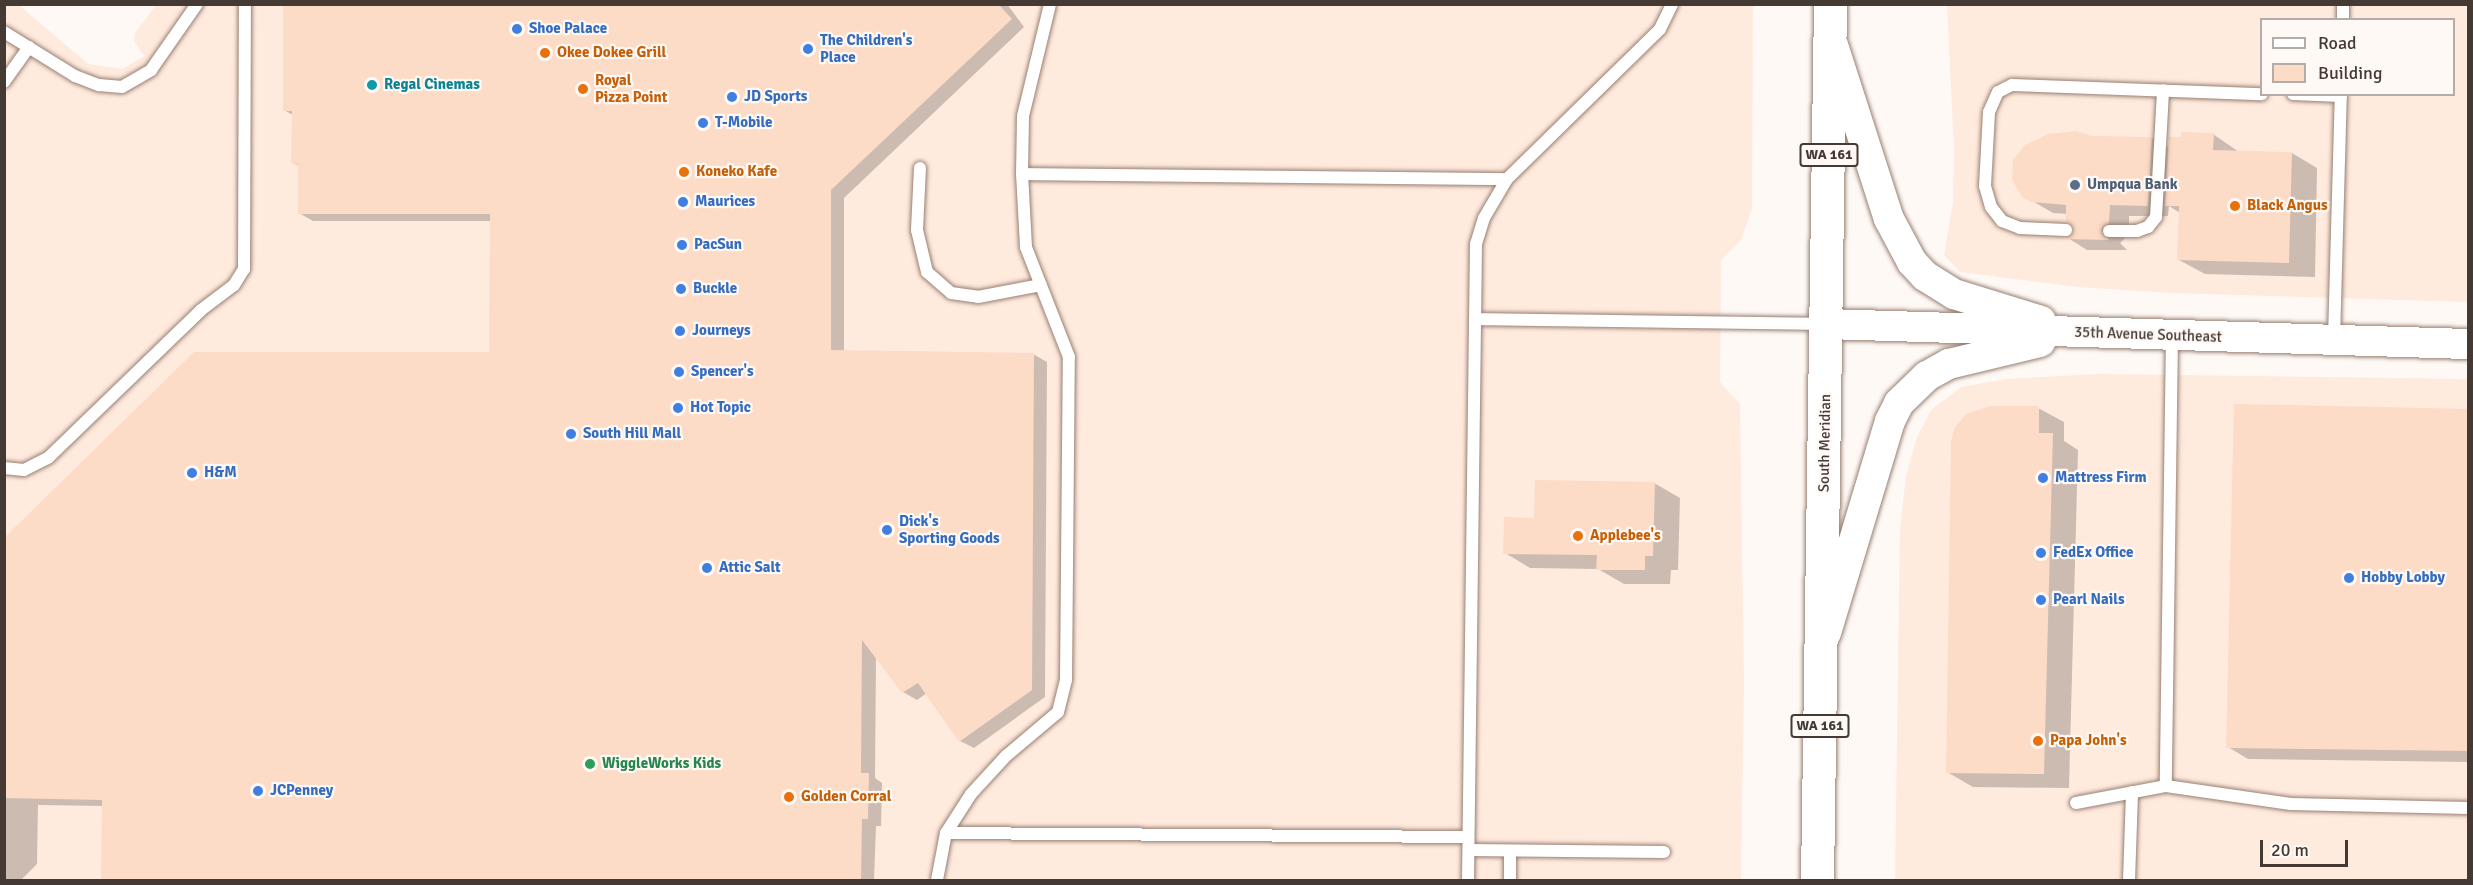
<!DOCTYPE html>
<html>
<head>
<meta charset="utf-8">
<style>
	body { margin:0 }
	#map { position:relative; width:2473px; height:885px; overflow:hidden; background:#fff9f6; font-family:Signika,sans-serif }
	div>[style] { position:absolute }
	.built>* { inset:0; background:#ffeade }
	.shadow>* { inset:0; background:#0003 }
	.building>* { inset:0; background:#fcdbc7 }
	.roads { filter:drop-shadow(0 0 2px #988072) drop-shadow(0 0 2px #988072) }
	.service>* { height:12px; margin:-6px; padding:0 6px; transform-origin:6px; border-radius:6px; background:#fff }
	.tertiary>* { height:30px; margin:-15px; padding:0 15px; transform-origin:15px; border-radius:15px; background:#fff }
	.primary>* { height:33px; margin:-16.5px; padding:0 16.5px; transform-origin:16.5px; border-radius:16.5px; background:#fff }
	.dots>* { width:16px; height:16px; translate:-50% -50%; box-sizing:border-box; border:3px solid #fff9f6; border-radius:50% }
	span { translate:-50% -50%; white-space:nowrap; text-align:center; line-height:1.15; -webkit-text-stroke:4.5px #fff9f6; paint-order:stroke }
	.shield-label span { padding:2px 4px; background:#fff9f6; border:2px solid; border-radius:4px; -webkit-text-stroke-width:0 }
	.shield-label { font-size:14px; color:#443933; font-weight:700 }
	.shop-label { font-size:15px; color:#366cbe; font-weight:700 }
	.left { translate:0 -50%; text-align:left }
	.food-label { font-size:15px; color:#c56008; font-weight:700 }
	.culture-label { font-size:15px; color:#0d838f; font-weight:700 }
	.service-label { font-size:15px; color:#4e5e75; font-weight:700 }
	.street-label { font-size:15px; color:#443933 }
	.leisure-label { font-size:15px; color:#27864d; font-weight:700 }
	.frame { position:absolute; inset:0; border:6px solid #443933; pointer-events:none }
	.legend { position:absolute; left:2260px; top:18px; width:195px; height:78px; box-sizing:border-box; background:#fff9f6; border:2px solid #b4aca8; margin:0; padding:8px 10px; list-style:none; font-size:18px; color:#443933 }
	.legend li { display:flex; align-items:center; gap:12px; height:30px }
	.legend b { width:30px; border:2px solid #b4aca8 }
	.scale { position:absolute; left:2260px; top:840px; width:88px; height:27px; box-sizing:border-box; border:3px solid #443933; border-top:0; padding-left:8px; font-size:18px; line-height:21px; white-space:nowrap; color:#443933; -webkit-text-stroke:4px #fff9f6; paint-order:stroke }
</style>
</head>
<body>
<div id="map">
	<div class="built">
		<div style="clip-path:polygon(157px 4px,1753px 5px,1752px 209px,1741px 240px,1721px 260px,1720px 382px,1740px 404px,1744px 680px,1741px 880px,5px 880px,5px 5px,19px 5px,88px 64px,122px 69px,144px 56px,134px 41px,135px 33px)"></div>
		<div style="clip-path:polygon(evenodd,1947px 5px,2468px 5px,2468px 302px,2171px 293px,2078px 287px,1960px 272px,1944px 255px,1953px 202px,1954px 149px,1947px 5px,2262px 20px,2454px 20px,2454px 94px,2262px 94px,2262px 20px)"></div>
		<div style="clip-path:polygon(2099px 374px,2468px 379px,2468px 880px,1895px 880px,1900px 530px,1906px 476px,1917px 437px,1931px 410px,1961px 387px,2006px 379px)"></div>
	</div>
	<div class="shadow">
		<div style="clip-path:polygon(285px 4px,1007px 4px,1024px 27px,844px 198px,844px 352px,1033px 354px,1047px 362px,1045px 697px,974px 748px,960px 741px,927px 693px,917px 700px,903px 692px,876px 655px,875px 778px,882px 783px,881px 826px,876px 826px,874px 880px,487px 880px,483px 874px,483px 880px,103px 880px,103px 806px,38px 805px,37px 864px,21px 880px,4px 880px,4px 540px,491px 354px,491px 221px,313px 221px,299px 213px,300px 166px,293px 163px,293px 115px,284px 110px)"></div>
		<div style="clip-path:polygon(2213px 134px,2239px 152px,2292px 153px,2317px 168px,2315px 277px,2205px 274px,2179px 260px,2180px 213px,2169px 206px,2168px 216px,2129px 216px,2129px 234px,2120px 243px,2127px 250px,2087px 250px,2068px 238px,2076px 230px,2067px 214px,2053px 213px,2024px 196px,2092px 137px,2152px 138px,2170px 148px)"></div>
		<div style="clip-path:polygon(2038px 408px,2064px 422px,2064px 441px,2078px 450px,2069px 788px,1973px 787px,1947px 772px)"></div>
		<div style="clip-path:polygon(2468px 410px,2468px 762px,2248px 759px,2228px 747px)"></div>
		<div style="clip-path:polygon(1654px 483px,1680px 498px,1678px 570px,1671px 570px,1670px 584px,1624px 584px,1598px 569px,1530px 568px,1505px 553px,1535px 519px)"></div>
	</div>
	<div class="building">
		<div style="clip-path:polygon(283px 4px,998px 4px,1012px 19px,831px 190px,831px 350px,1034px 353px,1032px 690px,959px 742px,918px 683px,902px 693px,862px 640px,861px 773px,869px 773px,868px 819px,862px 819px,861px 880px,101px 880px,102px 800px,4px 798px,4px 538px,194px 352px,489px 352px,490px 214px,298px 214px,298px 164px,291px 163px,292px 111px,283px 111px)"></div>
		<div style="clip-path:polygon(2076px 131px,2092px 136px,2152px 137px,2148px 206px,2110px 205px,2109px 223px,2101px 230px,2109px 240px,2065px 239px,2074px 230px,2066px 222px,2066px 205px,2031px 202px,2022px 197px,2012px 180px,2013px 160px,2025px 145px,2048px 134px)"></div>
		<div style="clip-path:polygon(2181px 132px,2214px 133px,2213px 150px,2292px 152px,2289px 263px,2177px 260px,2179px 206px,2165px 206px,2169px 137px,2181px 137px)"></div>
		<div style="clip-path:polygon(2234px 404px,2469px 409px,2469px 751px,2226px 748px)"></div>
		<div style="clip-path:polygon(1991px 406px,2039px 406px,2039px 433px,2053px 433px,2044px 774px,1946px 773px,1951px 441px,1955px 427px,1966px 414px)"></div>
		<div style="clip-path:polygon(1535px 480px,1655px 482px,1653px 556px,1645px 556px,1645px 570px,1596px 570px,1597px 555px,1503px 554px,1504px 517px,1534px 518px)"></div>
	</div>
	<div class="roads">
		<div class="service">
			<div style="left:2343px;top:20px;width:16px;rotate:-90deg"></div>
			<div style="left:4px;top:32px;width:84px;rotate:31.8deg"></div>
			<div style="left:75px;top:76px;width:26px;rotate:21deg"></div>
			<div style="left:99px;top:85px;width:23px;rotate:5deg"></div>
			<div style="left:122px;top:87px;width:34px;rotate:-30deg"></div>
			<div style="left:151px;top:70px;width:80px;rotate:-55.1deg"></div>
			<div style="left:4px;top:82px;width:43px;rotate:-54.5deg"></div>
			<div style="left:2293px;top:94px;width:48px;rotate:2.4deg"></div>
			<div style="left:920px;top:168px;width:62px;rotate:92.8deg"></div>
			<div style="left:917px;top:230px;width:43px;rotate:76.6deg"></div>
			<div style="left:927px;top:272px;width:32px;rotate:41deg"></div>
			<div style="left:951px;top:293px;width:27px;rotate:8deg"></div>
			<div style="left:978px;top:297px;width:64px;rotate:-10.8deg"></div>
			<div style="left:1022px;top:174px;width:485px;rotate:0.6deg"></div>
			<div style="left:2066px;top:230px;width:46px;rotate:-177.5deg"></div>
			<div style="left:2020px;top:228px;width:19px;rotate:-159deg"></div>
			<div style="left:2002px;top:221px;width:18px;rotate:-128deg"></div>
			<div style="left:1991px;top:207px;width:22px;rotate:-106deg"></div>
			<div style="left:1985px;top:186px;width:74px;rotate:-86.9deg"></div>
			<div style="left:1989px;top:112px;width:22px;rotate:-66deg"></div>
			<div style="left:1998px;top:92px;width:16px;rotate:-27deg"></div>
			<div style="left:2012px;top:85px;width:250px;rotate:2.1deg"></div>
			<div style="left:2109px;top:231px;width:28px"></div>
			<div style="left:2137px;top:231px;width:12px;rotate:-20deg"></div>
			<div style="left:2148px;top:227px;width:13px;rotate:-51deg"></div>
			<div style="left:2156px;top:217px;width:127px;rotate:-86.8deg"></div>
			<div style="left:1475px;top:319px;width:348px;rotate:0.8deg"></div>
			<div style="left:2172px;top:335px;width:451px;rotate:90.8deg"></div>
			<div style="left:2166px;top:786px;width:126px;rotate:8.2deg"></div>
			<div style="left:2291px;top:804px;width:177px;rotate:1.3deg"></div>
			<div style="left:2334px;top:339px;width:245px;rotate:-88.4deg"></div>
			<div style="left:4px;top:468px;width:20px;rotate:6deg"></div>
			<div style="left:24px;top:470px;width:28px;rotate:-27deg"></div>
			<div style="left:49px;top:457px;width:211px;rotate:-44deg"></div>
			<div style="left:201px;top:310px;width:41px;rotate:-37.1deg"></div>
			<div style="left:234px;top:285px;width:19px;rotate:-58deg"></div>
			<div style="left:244px;top:269px;width:265px;rotate:-89.8deg"></div>
			<div style="left:2076px;top:803px;width:92px;rotate:-10.7deg"></div>
			<div style="left:946px;top:833px;width:522px;rotate:0.44deg"></div>
			<div style="left:1469px;top:850px;width:195px;rotate:0.6deg"></div>
			<div style="left:937px;top:880px;width:48px;rotate:-79.2deg"></div>
			<div style="left:946px;top:833px;width:46px;rotate:-57.3deg"></div>
			<div style="left:971px;top:794px;width:52px;rotate:-47.4deg"></div>
			<div style="left:1006px;top:756px;width:68px;rotate:-40.2deg"></div>
			<div style="left:1058px;top:712px;width:33px;rotate:-76deg"></div>
			<div style="left:1066px;top:680px;width:323px;rotate:-89.5deg"></div>
			<div style="left:1069px;top:357px;width:118px;rotate:-111.4deg"></div>
			<div style="left:1026px;top:247px;width:73px;rotate:-93.1deg"></div>
			<div style="left:1022px;top:174px;width:58px;rotate:-89deg"></div>
			<div style="left:1023px;top:116px;width:115px;rotate:-76.4deg"></div>
			<div style="left:1468px;top:880px;width:636px;rotate:-89.28deg"></div>
			<div style="left:1476px;top:244px;width:27px;rotate:-73deg"></div>
			<div style="left:1484px;top:218px;width:45px;rotate:-59.5deg"></div>
			<div style="left:1507px;top:179px;width:214px;rotate:-44.4deg"></div>
			<div style="left:1660px;top:29px;width:28px;rotate:-64deg"></div>
			<div style="left:1510px;top:880px;width:29px;rotate:-90deg"></div>
			<div style="left:2129px;top:880px;width:88px;rotate:-88deg"></div>
		</div>
		<div class="tertiary">
			<div style="left:1833px;top:45px;width:183px;rotate:72.2deg"></div>
			<div style="left:1889px;top:219px;width:49px;rotate:61.9deg"></div>
			<div style="left:1912px;top:262px;width:19px;rotate:47deg"></div>
			<div style="left:1925px;top:276px;width:34px;rotate:32deg"></div>
			<div style="left:1954px;top:294px;width:91px;rotate:17.2deg"></div>
			<div style="left:1827px;top:324px;width:641px;rotate:1.79deg"></div>
			<div style="left:1826px;top:633px;width:221px;rotate:-73.2deg"></div>
			<div style="left:1890px;top:421px;width:20px;rotate:-63deg"></div>
			<div style="left:1899px;top:403px;width:39px;rotate:-44deg"></div>
			<div style="left:1927px;top:376px;width:25px;rotate:-29deg"></div>
			<div style="left:1949px;top:364px;width:94px;rotate:-13.6deg"></div>
		</div>
		<div class="primary">
			<div style="left:1817px;top:880px;width:876px;rotate:-89.15deg"></div>
		</div>
	</div>
	<div class="dots">
		<div style="left:517px;top:29px;background:#3f7fe0"></div>
		<div style="left:808px;top:49px;background:#3f7fe0"></div>
		<div style="left:545px;top:53px;background:#e8710a"></div>
		<div style="left:372px;top:85px;background:#0f9aa8"></div>
		<div style="left:583px;top:89px;background:#e8710a"></div>
		<div style="left:732px;top:97px;background:#3f7fe0"></div>
		<div style="left:703px;top:123px;background:#3f7fe0"></div>
		<div style="left:684px;top:172px;background:#e8710a"></div>
		<div style="left:2075px;top:185px;background:#5c6f8a"></div>
		<div style="left:683px;top:202px;background:#3f7fe0"></div>
		<div style="left:2235px;top:206px;background:#e8710a"></div>
		<div style="left:682px;top:245px;background:#3f7fe0"></div>
		<div style="left:681px;top:289px;background:#3f7fe0"></div>
		<div style="left:680px;top:331px;background:#3f7fe0"></div>
		<div style="left:679px;top:372px;background:#3f7fe0"></div>
		<div style="left:678px;top:408px;background:#3f7fe0"></div>
		<div style="left:571px;top:434px;background:#3f7fe0"></div>
		<div style="left:192px;top:473px;background:#3f7fe0"></div>
		<div style="left:2043px;top:478px;background:#3f7fe0"></div>
		<div style="left:887px;top:530px;background:#3f7fe0"></div>
		<div style="left:1578px;top:536px;background:#e8710a"></div>
		<div style="left:2041px;top:553px;background:#3f7fe0"></div>
		<div style="left:707px;top:568px;background:#3f7fe0"></div>
		<div style="left:2349px;top:578px;background:#3f7fe0"></div>
		<div style="left:2041px;top:600px;background:#3f7fe0"></div>
		<div style="left:2038px;top:741px;background:#e8710a"></div>
		<div style="left:590px;top:764px;background:#2e9e5b"></div>
		<div style="left:258px;top:791px;background:#3f7fe0"></div>
		<div style="left:789px;top:797px;background:#e8710a"></div>
	</div>
	<div class="shield-label">
		<span style="left:1829px;top:155px">WA 161</span>
		<span style="left:1820px;top:726px">WA 161</span>
	</div>
	<div class="shop-label">
		<span class="left" style="left:529px;top:29px">Shoe Palace</span>
		<span class="left" style="left:820px;top:49px">The Children's<br>Place</span>
		<span class="left" style="left:744px;top:97px">JD Sports</span>
		<span class="left" style="left:715px;top:123px">T-Mobile</span>
		<span class="left" style="left:695px;top:202px">Maurices</span>
		<span class="left" style="left:694px;top:245px">PacSun</span>
		<span class="left" style="left:693px;top:289px">Buckle</span>
		<span class="left" style="left:692px;top:331px">Journeys</span>
		<span class="left" style="left:691px;top:372px">Spencer's</span>
		<span class="left" style="left:690px;top:408px">Hot Topic</span>
		<span class="left" style="left:583px;top:434px">South Hill Mall</span>
		<span class="left" style="left:204px;top:473px">H&amp;M</span>
		<span class="left" style="left:2055px;top:478px">Mattress Firm</span>
		<span class="left" style="left:899px;top:530px">Dick's<br>Sporting Goods</span>
		<span class="left" style="left:2053px;top:553px">FedEx Office</span>
		<span class="left" style="left:719px;top:568px">Attic Salt</span>
		<span class="left" style="left:2361px;top:578px">Hobby Lobby</span>
		<span class="left" style="left:2053px;top:600px">Pearl Nails</span>
		<span class="left" style="left:270px;top:791px">JCPenney</span>
	</div>
	<div class="food-label">
		<span class="left" style="left:557px;top:53px">Okee Dokee Grill</span>
		<span class="left" style="left:595px;top:89px">Royal<br>Pizza Point</span>
		<span class="left" style="left:696px;top:172px">Koneko Kafe</span>
		<span class="left" style="left:2247px;top:206px">Black Angus</span>
		<span class="left" style="left:1590px;top:536px">Applebee's</span>
		<span class="left" style="left:2050px;top:741px">Papa John's</span>
		<span class="left" style="left:801px;top:797px">Golden Corral</span>
	</div>
	<div class="culture-label">
		<span class="left" style="left:384px;top:85px">Regal Cinemas</span>
	</div>
	<div class="service-label">
		<span class="left" style="left:2087px;top:185px">Umpqua Bank</span>
	</div>
	<div class="street-label">
		<span style="left:2148px;top:335px;rotate:2deg">35th Avenue Southeast</span>
		<span style="left:1825px;top:443px;rotate:-89deg">South Meridian</span>
	</div>
	<div class="leisure-label">
		<span class="left" style="left:602px;top:764px">WiggleWorks Kids</span>
	</div>
	<div class="frame"></div>
	<ul class="legend">
	<li><b style="height:8px;background:#fff"></b>Road</li>
	<li><b style="height:16px;background:#fcdbc7"></b>Building</li>
	</ul>
	<div class="scale">20 m</div>
</div>
</body>
</html>
